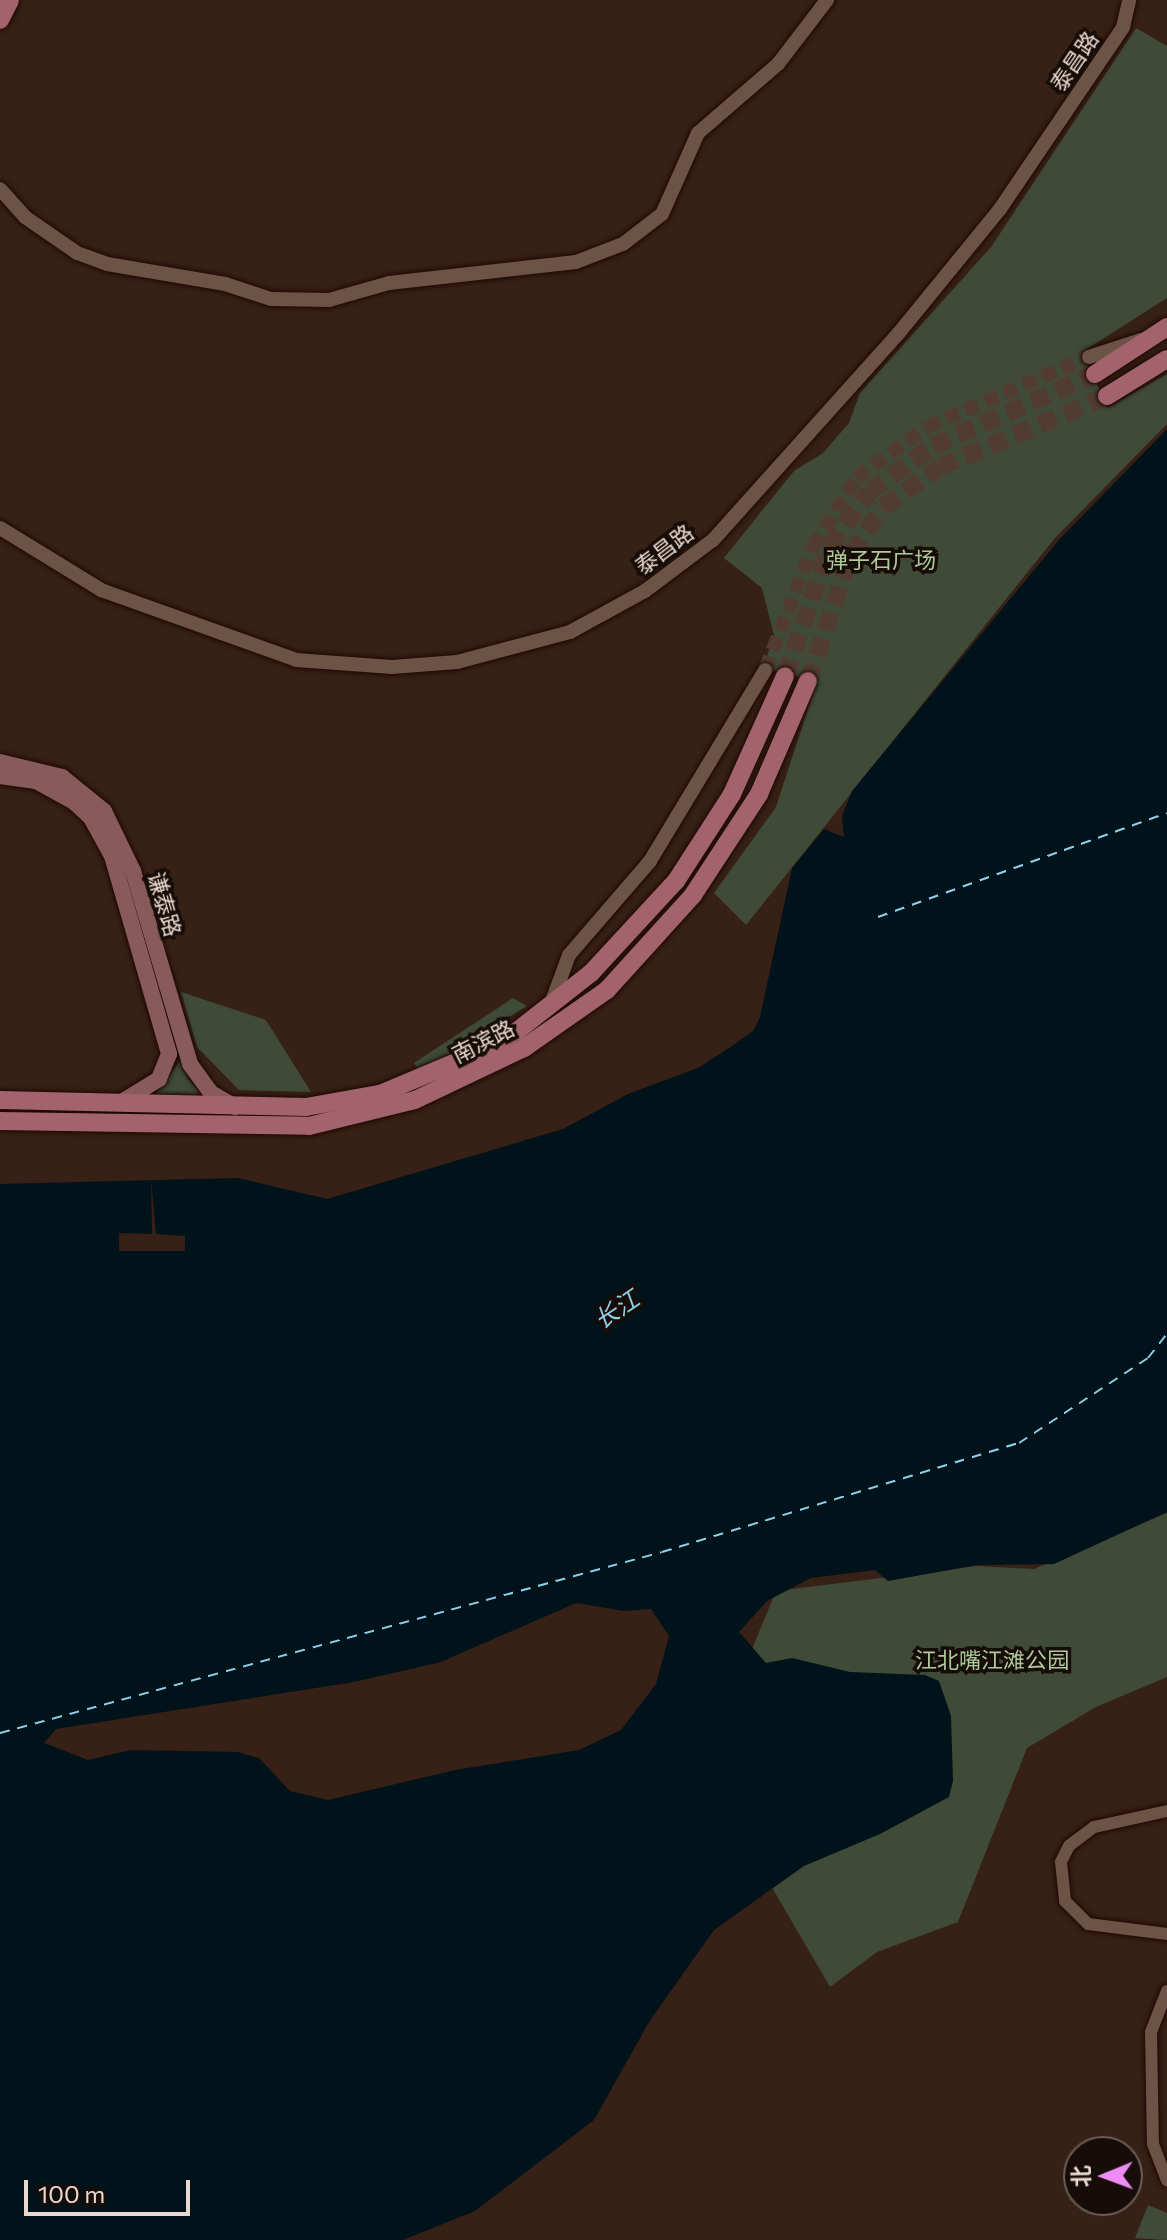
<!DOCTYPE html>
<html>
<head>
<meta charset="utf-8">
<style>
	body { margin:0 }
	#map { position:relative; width:1167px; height:2240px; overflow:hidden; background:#372015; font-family:Commissioner,"Noto Sans SC",sans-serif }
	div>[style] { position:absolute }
	.green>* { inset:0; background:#3f4b37 }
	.water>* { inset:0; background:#00131b }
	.pier>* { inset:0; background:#372015 }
	.ferry>* { height:2px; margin-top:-1px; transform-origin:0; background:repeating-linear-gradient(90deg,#8fcfe7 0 10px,transparent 0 18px) }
	.tertiary-tunnel>* { height:14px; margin-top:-7px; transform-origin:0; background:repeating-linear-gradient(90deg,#523c31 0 14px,transparent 0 21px) }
	.primary-tunnel>* { height:18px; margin-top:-9px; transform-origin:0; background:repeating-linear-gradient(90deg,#523c31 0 18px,transparent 0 27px) }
	.roads { filter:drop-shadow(0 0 2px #1d0902) drop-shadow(0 0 2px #1d0902) }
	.minor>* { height:12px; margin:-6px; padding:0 6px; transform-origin:6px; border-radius:6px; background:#6c5346 }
	.tertiary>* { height:14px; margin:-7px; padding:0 7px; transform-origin:7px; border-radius:7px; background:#6c5346 }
	.secondary>* { height:16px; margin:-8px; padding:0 8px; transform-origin:8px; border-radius:8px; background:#885b5a }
	.primary>* { height:18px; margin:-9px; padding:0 9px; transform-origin:9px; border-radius:9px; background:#a3636e }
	span { translate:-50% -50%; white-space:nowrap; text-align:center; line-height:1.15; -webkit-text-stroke:7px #170d08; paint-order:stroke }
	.street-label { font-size:22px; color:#e8d8d0 }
	.park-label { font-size:22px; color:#aeca9a }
	.water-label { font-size:24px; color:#8fcfe7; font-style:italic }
	.north { position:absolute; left:1063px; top:2136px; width:80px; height:80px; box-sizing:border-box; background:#170d08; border:2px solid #6b5e58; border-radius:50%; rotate:269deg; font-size:22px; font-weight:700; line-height:32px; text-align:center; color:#e8d8d0 }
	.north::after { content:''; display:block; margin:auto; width:28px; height:36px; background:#ee8bf8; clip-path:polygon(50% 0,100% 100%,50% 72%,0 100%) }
	.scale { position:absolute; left:24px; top:2180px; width:166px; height:36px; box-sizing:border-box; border:4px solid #e8d8d0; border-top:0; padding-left:10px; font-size:24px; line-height:28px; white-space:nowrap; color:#e8d8d0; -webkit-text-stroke:6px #170d08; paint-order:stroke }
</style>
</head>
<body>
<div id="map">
	<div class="green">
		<div style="clip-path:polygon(1136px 28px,1167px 46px,1167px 298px,1082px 352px,1108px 408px,1167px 374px,1167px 424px,1054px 539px,746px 925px,714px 893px,776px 807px,817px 681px,763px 668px,774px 635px,762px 588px,724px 558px,794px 471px,823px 453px,849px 423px,860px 393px,991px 247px)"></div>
		<div style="clip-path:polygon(181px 992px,266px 1020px,311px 1092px,239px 1090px,197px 1047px)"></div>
		<div style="clip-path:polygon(513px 998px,527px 1006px,419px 1072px,414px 1063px)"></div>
		<div style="clip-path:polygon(182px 1059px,188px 1079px,203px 1095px,155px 1094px)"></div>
		<div style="clip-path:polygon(1167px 1513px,1167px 1677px,1096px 1707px,1027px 1748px,958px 1922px,877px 1952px,830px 1987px,763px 1872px,745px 1666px,776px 1591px,977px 1566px,1034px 1569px)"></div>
		<div style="clip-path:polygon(1148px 2205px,1167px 2213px,1167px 2240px,1135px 2238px)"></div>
	</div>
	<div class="water">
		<div style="clip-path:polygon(evenodd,1167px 429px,1167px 1512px,1054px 1564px,977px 1565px,888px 1581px,875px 1570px,811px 1578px,767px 1601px,739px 1632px,766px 1663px,792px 1658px,850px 1672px,925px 1675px,939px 1681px,951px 1716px,953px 1781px,949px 1797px,880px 1834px,804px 1866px,714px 1930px,649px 2022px,594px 2120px,475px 2211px,403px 2240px,0 2240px,0 1184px,238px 1178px,327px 1199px,563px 1129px,628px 1094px,698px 1068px,732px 1046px,753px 1031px,760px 1017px,792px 868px,824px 829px,844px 837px,842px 816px,852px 791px,1058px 541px,1167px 429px,576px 1603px,624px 1611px,651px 1609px,669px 1636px,656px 1684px,640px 1705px,621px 1730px,579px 1750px,455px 1770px,328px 1800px,290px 1791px,259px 1758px,238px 1752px,131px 1750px,88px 1760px,44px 1743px,56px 1729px,354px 1682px,441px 1662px,576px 1603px)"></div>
	</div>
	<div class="pier">
		<div style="clip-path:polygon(151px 1178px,156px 1234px,185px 1236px,185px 1251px,119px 1251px,119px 1233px,152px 1234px)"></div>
	</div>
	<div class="ferry">
		<div style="left:878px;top:917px;width:307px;rotate:-19.8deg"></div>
		<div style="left:0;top:1733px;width:686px;rotate:-15.29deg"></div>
		<div style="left:662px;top:1552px;width:373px;rotate:-17deg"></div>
		<div style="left:1019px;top:1443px;width:154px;rotate:-33.4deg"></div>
		<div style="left:1148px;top:1358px;width:31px;rotate:-52deg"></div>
	</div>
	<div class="tertiary-tunnel">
		<div style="left:765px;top:670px;width:133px;rotate:-68.8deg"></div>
		<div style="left:813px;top:546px;width:80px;rotate:-57.7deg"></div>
		<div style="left:856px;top:478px;width:87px;rotate:-35.7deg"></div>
		<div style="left:927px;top:427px;width:176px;rotate:-23.4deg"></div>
	</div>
	<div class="primary-tunnel">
		<div style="left:785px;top:676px;width:137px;rotate:-70.8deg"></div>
		<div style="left:830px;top:547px;width:67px;rotate:-54.7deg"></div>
		<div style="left:869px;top:492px;width:79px;rotate:-35.7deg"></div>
		<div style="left:933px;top:446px;width:177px;rotate:-24deg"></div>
		<div style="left:808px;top:681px;width:135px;rotate:-71.4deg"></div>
		<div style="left:851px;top:553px;width:56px;rotate:-55.2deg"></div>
		<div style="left:883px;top:507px;width:70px;rotate:-35.1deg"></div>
		<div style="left:940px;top:467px;width:181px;rotate:-23deg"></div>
	</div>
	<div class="roads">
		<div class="minor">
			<div style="left:1167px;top:1811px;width:75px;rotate:167.6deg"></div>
			<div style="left:1094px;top:1827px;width:31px;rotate:143deg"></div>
			<div style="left:1069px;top:1846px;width:18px;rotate:117deg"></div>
			<div style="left:1061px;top:1862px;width:39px;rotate:84deg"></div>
			<div style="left:1065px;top:1901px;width:33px;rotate:45deg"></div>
			<div style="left:1088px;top:1924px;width:80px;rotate:7.2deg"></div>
			<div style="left:1167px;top:1991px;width:44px;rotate:111.3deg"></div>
			<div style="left:1151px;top:2032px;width:112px;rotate:89deg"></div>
			<div style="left:1153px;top:2144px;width:39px;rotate:69deg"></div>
		</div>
		<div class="tertiary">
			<div style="left:0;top:189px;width:38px;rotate:48deg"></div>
			<div style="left:25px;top:217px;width:63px;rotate:34.7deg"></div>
			<div style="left:77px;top:253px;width:32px;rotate:20deg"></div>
			<div style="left:107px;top:264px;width:120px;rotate:9.6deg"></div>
			<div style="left:225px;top:284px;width:48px;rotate:18.1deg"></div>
			<div style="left:271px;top:299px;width:58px;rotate:1deg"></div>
			<div style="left:329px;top:300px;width:62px;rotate:-15.8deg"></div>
			<div style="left:389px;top:283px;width:188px;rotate:-6.4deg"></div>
			<div style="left:576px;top:262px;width:50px;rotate:-21deg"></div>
			<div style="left:623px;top:244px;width:49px;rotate:-37.6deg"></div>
			<div style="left:662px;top:214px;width:89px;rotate:-66deg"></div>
			<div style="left:698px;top:133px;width:106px;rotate:-40.8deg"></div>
			<div style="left:778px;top:64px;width:81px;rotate:-52.6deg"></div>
			<div style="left:1089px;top:357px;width:55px;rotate:-18.1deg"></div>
			<div style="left:0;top:528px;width:119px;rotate:31.5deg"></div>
			<div style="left:101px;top:590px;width:207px;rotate:19.7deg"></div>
			<div style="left:296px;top:660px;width:96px;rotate:4.2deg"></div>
			<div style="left:392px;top:667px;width:65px;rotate:-4.4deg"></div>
			<div style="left:457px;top:662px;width:117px;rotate:-14.9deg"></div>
			<div style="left:570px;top:632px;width:85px;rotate:-28.7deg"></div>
			<div style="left:645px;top:591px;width:85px;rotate:-36.9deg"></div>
			<div style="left:713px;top:540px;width:277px;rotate:-48.1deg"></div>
			<div style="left:898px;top:334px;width:161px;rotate:-50.8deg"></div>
			<div style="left:1000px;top:209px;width:220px;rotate:-55.9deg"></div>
			<div style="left:1123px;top:27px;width:28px;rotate:-77deg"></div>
			<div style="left:551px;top:1004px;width:52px;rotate:-69.8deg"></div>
			<div style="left:569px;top:955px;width:124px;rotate:-49.2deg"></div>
			<div style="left:650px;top:861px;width:223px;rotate:-58.9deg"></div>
		</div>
		<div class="secondary">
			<div style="left:0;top:762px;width:64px;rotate:13.6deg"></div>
			<div style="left:62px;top:777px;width:54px;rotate:39deg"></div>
			<div style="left:104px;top:811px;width:67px;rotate:64.2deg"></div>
			<div style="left:133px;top:871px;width:201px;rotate:73.5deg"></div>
			<div style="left:190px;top:1064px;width:36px;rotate:54deg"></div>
			<div style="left:211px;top:1093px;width:28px;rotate:30deg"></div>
			<div style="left:0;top:776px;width:36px;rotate:8deg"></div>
			<div style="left:36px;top:781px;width:43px;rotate:28.9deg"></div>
			<div style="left:74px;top:802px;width:23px;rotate:43deg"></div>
			<div style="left:91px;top:818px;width:43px;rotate:61.1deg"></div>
			<div style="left:112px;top:856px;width:206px;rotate:73.9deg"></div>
			<div style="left:169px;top:1054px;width:27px;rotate:112deg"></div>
			<div style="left:159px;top:1079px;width:46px;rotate:148.4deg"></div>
		</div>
		<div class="primary">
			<div style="left:0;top:20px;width:22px;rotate:-63deg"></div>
			<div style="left:1095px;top:374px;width:86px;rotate:-33.1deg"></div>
			<div style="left:1107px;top:396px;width:70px;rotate:-31.7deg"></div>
			<div style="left:0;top:1100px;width:306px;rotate:1.3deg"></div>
			<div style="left:306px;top:1107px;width:75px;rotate:-10deg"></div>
			<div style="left:380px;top:1094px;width:101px;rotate:-22.8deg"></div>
			<div style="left:473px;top:1055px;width:50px;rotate:-28.6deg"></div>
			<div style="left:517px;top:1031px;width:94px;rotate:-38.1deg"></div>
			<div style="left:591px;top:973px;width:125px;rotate:-47.3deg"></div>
			<div style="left:676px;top:881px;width:103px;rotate:-57.2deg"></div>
			<div style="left:732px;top:794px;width:129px;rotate:-65.8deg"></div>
			<div style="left:0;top:1121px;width:309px;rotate:0.9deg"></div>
			<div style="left:309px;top:1126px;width:109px;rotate:-13.8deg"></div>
			<div style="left:415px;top:1100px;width:121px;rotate:-25.5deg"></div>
			<div style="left:524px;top:1048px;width:101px;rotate:-34.9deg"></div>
			<div style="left:607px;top:990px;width:128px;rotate:-47.8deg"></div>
			<div style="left:693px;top:895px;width:121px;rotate:-56.8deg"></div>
			<div style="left:759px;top:794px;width:123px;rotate:-66.6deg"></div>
		</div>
	</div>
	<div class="street-label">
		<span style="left:1074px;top:61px;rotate:-56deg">泰昌路</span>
		<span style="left:664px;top:549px;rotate:-37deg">泰昌路</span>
		<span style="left:165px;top:904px;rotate:74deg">谦泰路</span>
		<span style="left:483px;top:1041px;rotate:-27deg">南滨路</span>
	</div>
	<div class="park-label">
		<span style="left:881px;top:560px">弹子石广场</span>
		<span style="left:992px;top:1660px">江北嘴江滩公园</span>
	</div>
	<div class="water-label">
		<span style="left:616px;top:1309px;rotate:-34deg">长江</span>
	</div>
	<div class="north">北</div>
	<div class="scale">100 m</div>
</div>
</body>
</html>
